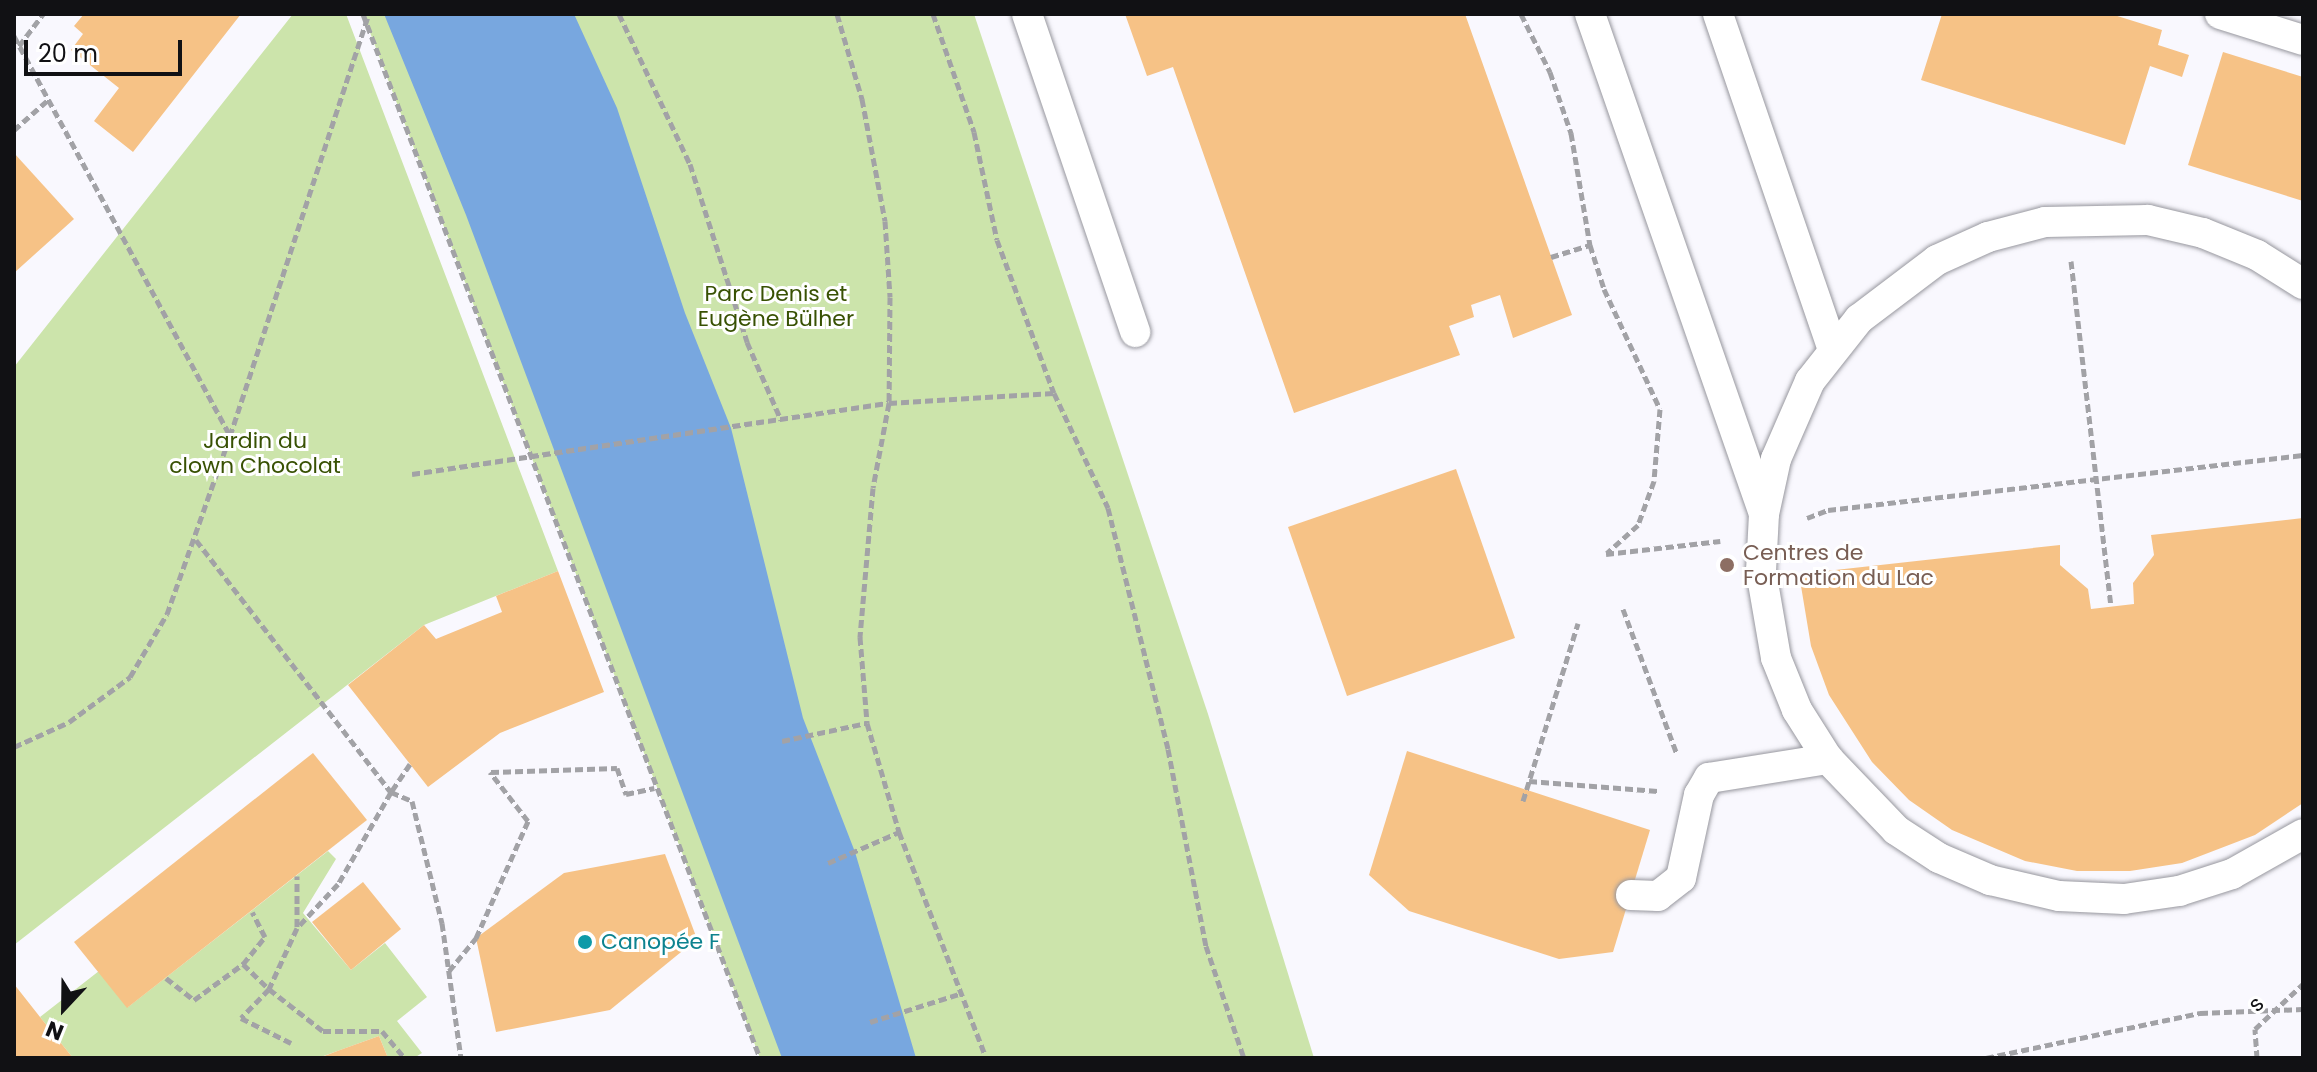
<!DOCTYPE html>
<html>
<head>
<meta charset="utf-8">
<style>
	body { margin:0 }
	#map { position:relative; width:2317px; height:1072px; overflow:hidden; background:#f9f8fe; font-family:Poppins,sans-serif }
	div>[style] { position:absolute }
	.green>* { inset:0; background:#cce4ab }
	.water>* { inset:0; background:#78a7df }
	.building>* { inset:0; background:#f6c286 }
	.path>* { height:5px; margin-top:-2.5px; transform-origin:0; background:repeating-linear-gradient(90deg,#a2a2a6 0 8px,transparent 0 12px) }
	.roads { filter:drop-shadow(0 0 2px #97979e) drop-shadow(0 0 2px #97979e) }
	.lane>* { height:30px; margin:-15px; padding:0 15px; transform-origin:15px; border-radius:15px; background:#fff }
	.dots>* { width:22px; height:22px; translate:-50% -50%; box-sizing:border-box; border:4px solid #fff; border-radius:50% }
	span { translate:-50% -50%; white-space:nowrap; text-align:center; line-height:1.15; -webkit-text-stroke:6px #fff; paint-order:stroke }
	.park-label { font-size:22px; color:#385103 }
	.education-label { font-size:22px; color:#785e54 }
	.left { translate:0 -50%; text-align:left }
	.culture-label { font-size:22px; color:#0d838f }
	.street-label { font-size:22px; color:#111114 }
	.frame { position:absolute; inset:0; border:16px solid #111114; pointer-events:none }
	.north { position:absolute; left:24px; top:968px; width:80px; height:80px; -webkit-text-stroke:6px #fff; paint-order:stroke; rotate:202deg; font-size:22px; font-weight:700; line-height:32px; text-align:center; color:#111114 }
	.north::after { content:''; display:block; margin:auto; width:28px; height:36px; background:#111114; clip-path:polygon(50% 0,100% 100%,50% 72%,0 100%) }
	.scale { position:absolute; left:24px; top:40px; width:158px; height:36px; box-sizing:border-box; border:4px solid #111114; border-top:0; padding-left:10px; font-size:24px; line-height:28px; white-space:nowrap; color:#111114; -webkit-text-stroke:6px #fff; paint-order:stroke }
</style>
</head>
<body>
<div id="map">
	<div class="green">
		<div style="clip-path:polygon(293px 14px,346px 14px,558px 571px,424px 625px,14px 945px,14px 367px)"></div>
		<div style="clip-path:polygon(363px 14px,974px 14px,1208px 714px,1314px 1058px,760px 1058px)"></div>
		<div style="clip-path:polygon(328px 851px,336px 859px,303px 913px,351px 970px,385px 943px,427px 997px,397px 1021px,422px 1053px,414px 1058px,388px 1058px,379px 1036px,318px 1058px,73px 1058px,40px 1017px,99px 971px,128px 1007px)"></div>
	</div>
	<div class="water">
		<div style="clip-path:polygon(384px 14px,574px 14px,617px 108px,685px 313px,731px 428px,803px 718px,855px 852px,916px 1058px,782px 1058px,466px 215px)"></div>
	</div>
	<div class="building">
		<div style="clip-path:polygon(84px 14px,241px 14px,133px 152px,94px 121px,119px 88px,71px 50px,83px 34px,74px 26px)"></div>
		<div style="clip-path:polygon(1125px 14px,1465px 14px,1572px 315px,1513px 338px,1500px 295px,1471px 305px,1474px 317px,1449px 326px,1460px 355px,1294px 413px,1173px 67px,1147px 76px)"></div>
		<div style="clip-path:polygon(1942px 14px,2111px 14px,2162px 30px,2158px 45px,2189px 55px,2182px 77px,2150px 66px,2125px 145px,1921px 80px)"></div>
		<div style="clip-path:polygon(2223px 52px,2303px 77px,2303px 201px,2188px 165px)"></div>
		<div style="clip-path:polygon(14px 153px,74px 219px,14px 273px)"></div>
		<div style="clip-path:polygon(1456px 469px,1515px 638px,1347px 696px,1288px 527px)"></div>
		<div style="clip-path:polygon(2303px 518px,2303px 803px,2255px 835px,2182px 863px,2130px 871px,2077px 871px,2025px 861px,1952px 830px,1909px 800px,1872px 762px,1829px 695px,1811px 646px,1799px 574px,2060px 545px,2060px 565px,2088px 589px,2091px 609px,2134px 604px,2133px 583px,2154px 555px,2151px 535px)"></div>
		<div style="clip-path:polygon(558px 571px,604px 692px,500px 733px,428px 787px,348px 685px,424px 625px,436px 639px,502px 612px,496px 596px)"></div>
		<div style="clip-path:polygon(1407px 751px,1650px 830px,1613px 952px,1559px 959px,1409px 911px,1369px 875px)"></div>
		<div style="clip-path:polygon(313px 753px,367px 820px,127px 1008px,74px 942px)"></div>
		<div style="clip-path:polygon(665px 854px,697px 939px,610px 1010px,496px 1032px,476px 938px,564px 873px)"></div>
		<div style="clip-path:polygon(363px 882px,401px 929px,351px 970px,312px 922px)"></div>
		<div style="clip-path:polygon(14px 984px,40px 1017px,73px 1058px,14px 1058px)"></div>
		<div style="clip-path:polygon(379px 1036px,388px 1058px,319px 1058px,340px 1050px)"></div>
	</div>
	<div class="path">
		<div style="left:363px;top:14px;width:1117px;rotate:69.18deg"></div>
		<div style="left:619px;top:14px;width:166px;rotate:64.7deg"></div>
		<div style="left:690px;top:164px;width:187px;rotate:72.2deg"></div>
		<div style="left:747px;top:342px;width:85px;rotate:66.4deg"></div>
		<div style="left:837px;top:14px;width:89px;rotate:73.6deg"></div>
		<div style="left:862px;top:99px;width:124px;rotate:79.3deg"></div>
		<div style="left:885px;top:221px;width:76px;rotate:86.2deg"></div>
		<div style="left:890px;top:297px;width:106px;rotate:90.5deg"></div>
		<div style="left:889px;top:403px;width:86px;rotate:100.7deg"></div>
		<div style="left:873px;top:488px;width:150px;rotate:95deg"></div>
		<div style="left:860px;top:637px;width:86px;rotate:85.3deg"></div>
		<div style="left:867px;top:723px;width:114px;rotate:73.6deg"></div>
		<div style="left:899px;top:832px;width:242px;rotate:68.9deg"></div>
		<div style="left:933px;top:14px;width:125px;rotate:70.8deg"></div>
		<div style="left:974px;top:132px;width:110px;rotate:78deg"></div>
		<div style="left:997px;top:240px;width:163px;rotate:69.6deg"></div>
		<div style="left:1054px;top:393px;width:127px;rotate:64.8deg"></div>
		<div style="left:1108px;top:508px;width:248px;rotate:76deg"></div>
		<div style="left:1168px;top:749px;width:201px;rotate:79.1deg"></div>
		<div style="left:1206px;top:946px;width:118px;rotate:71.3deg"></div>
		<div style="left:1521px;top:14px;width:65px;rotate:63.4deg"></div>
		<div style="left:1550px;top:72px;width:65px;rotate:71deg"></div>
		<div style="left:1571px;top:133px;width:114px;rotate:80.4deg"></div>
		<div style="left:1590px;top:245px;width:46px;rotate:72.3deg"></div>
		<div style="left:1604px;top:289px;width:132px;rotate:65deg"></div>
		<div style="left:1660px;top:409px;width:72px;rotate:94.8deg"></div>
		<div style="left:1654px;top:481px;width:47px;rotate:110deg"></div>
		<div style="left:1638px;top:525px;width:42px;rotate:137.9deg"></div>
		<div style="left:14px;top:36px;width:455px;rotate:61.6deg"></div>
		<div style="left:230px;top:436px;width:444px;rotate:-71.8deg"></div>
		<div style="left:19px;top:46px;width:40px;rotate:-53deg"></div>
		<div style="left:14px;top:130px;width:45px;rotate:-41.4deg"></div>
		<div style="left:1551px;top:257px;width:41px;rotate:-17.1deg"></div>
		<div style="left:2071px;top:261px;width:347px;rotate:83.4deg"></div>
		<div style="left:412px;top:474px;width:482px;rotate:-8.5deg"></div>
		<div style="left:889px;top:403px;width:165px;rotate:-3.5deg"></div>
		<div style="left:1807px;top:518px;width:22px;rotate:-21deg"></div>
		<div style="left:1828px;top:510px;width:478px;rotate:-6.6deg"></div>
		<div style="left:196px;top:540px;width:319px;rotate:52.3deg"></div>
		<div style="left:391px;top:792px;width:106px;rotate:119.9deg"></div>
		<div style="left:338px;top:884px;width:60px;rotate:133deg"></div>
		<div style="left:297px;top:928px;width:67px;rotate:114.7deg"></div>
		<div style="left:269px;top:989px;width:68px;rotate:37.9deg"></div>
		<div style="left:323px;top:1031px;width:59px"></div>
		<div style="left:382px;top:1031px;width:35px;rotate:50deg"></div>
		<div style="left:1606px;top:554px;width:115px;rotate:-6.5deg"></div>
		<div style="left:1623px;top:609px;width:155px;rotate:69.6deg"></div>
		<div style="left:782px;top:741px;width:87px;rotate:-12deg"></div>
		<div style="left:14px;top:747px;width:60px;rotate:-24.4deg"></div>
		<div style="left:69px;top:722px;width:76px;rotate:-36.4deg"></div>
		<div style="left:130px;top:677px;width:73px;rotate:-59.6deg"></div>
		<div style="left:167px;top:614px;width:189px;rotate:-70.5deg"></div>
		<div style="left:410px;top:764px;width:34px;rotate:124deg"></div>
		<div style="left:391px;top:792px;width:23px;rotate:23deg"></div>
		<div style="left:412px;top:801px;width:126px;rotate:76.2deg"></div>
		<div style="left:442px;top:923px;width:136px;rotate:82deg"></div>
		<div style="left:491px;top:772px;width:126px;rotate:-1.8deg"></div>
		<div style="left:617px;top:768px;width:28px;rotate:71deg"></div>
		<div style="left:626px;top:794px;width:29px;rotate:-12deg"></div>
		<div style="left:1529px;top:781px;width:129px;rotate:4.4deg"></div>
		<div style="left:1523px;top:801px;width:186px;rotate:-72.8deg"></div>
		<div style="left:828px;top:863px;width:77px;rotate:-23.6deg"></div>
		<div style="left:297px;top:927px;width:51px;rotate:-90deg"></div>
		<div style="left:243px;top:964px;width:35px;rotate:-51deg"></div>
		<div style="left:265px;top:937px;width:28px;rotate:-117deg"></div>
		<div style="left:449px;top:971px;width:43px;rotate:-50.7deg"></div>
		<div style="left:476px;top:938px;width:128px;rotate:-66deg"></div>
		<div style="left:528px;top:821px;width:62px;rotate:-127.8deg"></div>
		<div style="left:166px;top:978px;width:36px;rotate:38deg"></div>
		<div style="left:194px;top:1000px;width:61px;rotate:-36.3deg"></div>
		<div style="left:243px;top:964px;width:36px;rotate:44deg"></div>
		<div style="left:269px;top:989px;width:40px;rotate:134deg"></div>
		<div style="left:241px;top:1018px;width:56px;rotate:26.6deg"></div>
		<div style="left:870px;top:1022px;width:93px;rotate:-17.5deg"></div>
		<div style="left:1986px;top:1058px;width:219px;rotate:-11.9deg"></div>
		<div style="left:2200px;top:1013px;width:103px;rotate:-2.2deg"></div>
		<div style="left:2257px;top:1058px;width:29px;rotate:-94deg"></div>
		<div style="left:2255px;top:1029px;width:66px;rotate:-43.2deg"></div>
	</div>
	<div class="roads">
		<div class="lane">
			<div style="left:1027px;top:14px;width:336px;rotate:71.2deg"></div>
			<div style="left:1590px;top:14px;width:529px;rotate:70.81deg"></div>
			<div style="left:1718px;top:14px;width:354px;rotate:71.1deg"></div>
			<div style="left:2220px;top:14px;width:87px;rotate:17.4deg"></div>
			<div style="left:2303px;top:284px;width:54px;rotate:-147.8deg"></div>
			<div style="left:2257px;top:255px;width:58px;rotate:-157.8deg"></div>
			<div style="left:2203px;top:233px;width:57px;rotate:-166.7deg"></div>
			<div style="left:2148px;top:220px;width:103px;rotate:178.9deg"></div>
			<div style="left:2045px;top:222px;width:59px;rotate:165.3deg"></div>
			<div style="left:1988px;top:237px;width:56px;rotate:155.7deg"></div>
			<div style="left:1937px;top:260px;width:98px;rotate:142.9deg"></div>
			<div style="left:1859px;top:319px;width:79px;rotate:128.3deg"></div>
			<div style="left:1810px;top:381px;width:85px;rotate:113.6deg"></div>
			<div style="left:1776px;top:459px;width:56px;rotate:102.3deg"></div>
			<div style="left:1764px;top:514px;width:57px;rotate:93deg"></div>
			<div style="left:1761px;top:571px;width:88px;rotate:80.2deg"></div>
			<div style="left:1776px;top:658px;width:56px;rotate:68deg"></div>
			<div style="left:1797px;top:710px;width:58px;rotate:57.7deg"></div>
			<div style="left:1828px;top:759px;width:98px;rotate:46.2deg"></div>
			<div style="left:1896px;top:830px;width:51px;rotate:33.1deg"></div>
			<div style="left:1939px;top:858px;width:56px;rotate:23.3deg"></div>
			<div style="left:1990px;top:880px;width:71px;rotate:13.1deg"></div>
			<div style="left:2059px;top:896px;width:65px;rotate:2.6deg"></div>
			<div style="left:2124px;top:899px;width:56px;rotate:-8.3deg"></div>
			<div style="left:2179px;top:891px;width:56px;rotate:-17.8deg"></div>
			<div style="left:2232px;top:874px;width:81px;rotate:-29.4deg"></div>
			<div style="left:1631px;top:895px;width:27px;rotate:2deg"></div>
			<div style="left:1658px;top:896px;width:29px;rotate:-38deg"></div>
			<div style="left:1681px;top:878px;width:85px;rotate:-77.8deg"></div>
			<div style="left:1699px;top:795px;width:20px;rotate:-60deg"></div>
			<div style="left:1709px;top:778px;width:121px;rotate:-9.1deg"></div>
		</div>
	</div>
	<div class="dots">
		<div style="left:1727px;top:565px;background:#8d6e63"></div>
		<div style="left:585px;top:942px;background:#0f9aa8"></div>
	</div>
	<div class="park-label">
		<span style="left:776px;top:306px">Parc Denis et<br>Eugène Bülher</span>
		<span style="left:255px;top:453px">Jardin du<br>clown Chocolat</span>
	</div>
	<div class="education-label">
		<span class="left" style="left:1743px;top:565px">Centres de<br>Formation du Lac</span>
	</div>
	<div class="culture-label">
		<span class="left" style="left:601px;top:942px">Canopée F</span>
	</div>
	<div class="street-label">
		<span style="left:2256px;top:1004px;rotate:-46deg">s</span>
	</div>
	<div class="frame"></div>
	<div class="north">N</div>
	<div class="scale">20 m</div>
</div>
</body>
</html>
